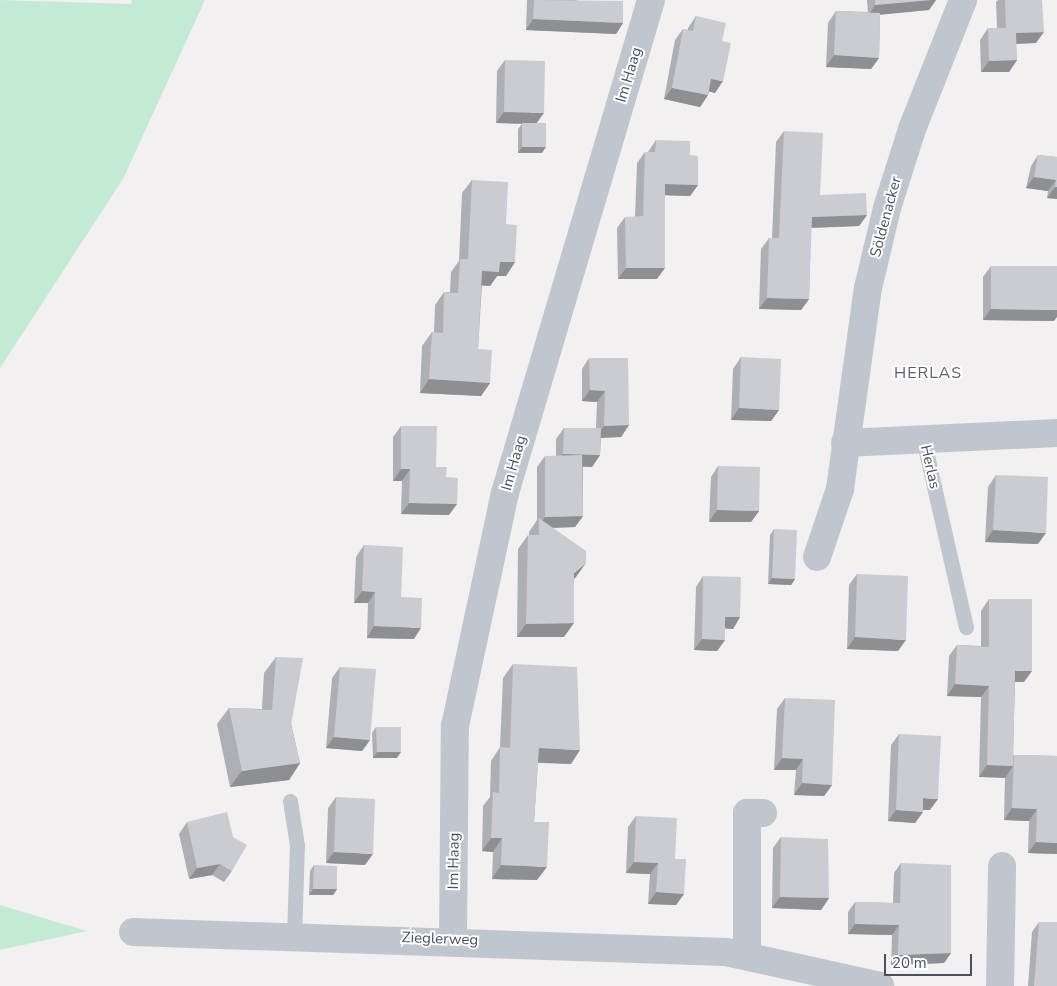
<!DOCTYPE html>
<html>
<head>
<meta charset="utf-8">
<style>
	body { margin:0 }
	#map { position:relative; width:1057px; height:986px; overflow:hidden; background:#f2f0f0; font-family:"Nunito Sans",sans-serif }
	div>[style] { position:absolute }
	.green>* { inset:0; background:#c3ebd4 }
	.lane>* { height:15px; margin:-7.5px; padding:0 7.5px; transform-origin:7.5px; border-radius:7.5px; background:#bfc6cd }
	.street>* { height:28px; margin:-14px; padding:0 14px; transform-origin:14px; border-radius:14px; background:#bfc6cd }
	.wall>* { inset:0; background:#aeafb5 }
	.shaded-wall>* { inset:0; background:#8d8f93 }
	.building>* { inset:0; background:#caccd2 }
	span { translate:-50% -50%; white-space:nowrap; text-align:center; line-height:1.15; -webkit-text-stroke:4px #fff; paint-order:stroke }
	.street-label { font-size:15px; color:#49525c }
	.neighbourhood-label { font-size:16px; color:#5d6064; letter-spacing:1px }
	.scale { position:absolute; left:884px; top:954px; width:88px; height:22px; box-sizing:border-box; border:2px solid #49525c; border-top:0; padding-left:6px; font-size:15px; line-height:18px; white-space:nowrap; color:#49525c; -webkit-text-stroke:4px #fff; paint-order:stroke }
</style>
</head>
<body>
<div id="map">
	<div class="green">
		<div style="clip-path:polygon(0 0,131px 4px,132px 0,205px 0,123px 179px,0 368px)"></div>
		<div style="clip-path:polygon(0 905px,87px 931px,0 950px)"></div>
	</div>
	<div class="lane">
		<div style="left:923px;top:438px;width:194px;rotate:77.2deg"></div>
		<div style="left:290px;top:801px;width:45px;rotate:81deg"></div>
		<div style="left:297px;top:845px;width:90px;rotate:91.9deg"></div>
	</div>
	<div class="street">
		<div style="left:845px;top:443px;width:212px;rotate:-2.7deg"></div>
		<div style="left:817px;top:557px;width:72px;rotate:-71.3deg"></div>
		<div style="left:840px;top:489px;width:203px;rotate:-82.1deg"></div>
		<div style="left:868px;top:288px;width:82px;rotate:-76.6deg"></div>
		<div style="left:887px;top:208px;width:83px;rotate:-72.4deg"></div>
		<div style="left:912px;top:129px;width:139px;rotate:-68.4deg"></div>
		<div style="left:133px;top:932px;width:593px;rotate:1.93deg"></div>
		<div style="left:726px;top:952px;width:158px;rotate:12.4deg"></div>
		<div style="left:453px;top:939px;width:213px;rotate:-89.5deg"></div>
		<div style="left:455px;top:726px;width:238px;rotate:-77.9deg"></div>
		<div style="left:505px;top:493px;width:514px;rotate:-73.5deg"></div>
		<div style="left:747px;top:956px;width:143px;rotate:-90deg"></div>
		<div style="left:747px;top:813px;width:16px"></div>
		<div style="left:1000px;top:986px;width:120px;rotate:-89deg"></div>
	</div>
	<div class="wall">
		<div style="clip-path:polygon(527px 0,576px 0,623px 23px,616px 34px,526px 30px)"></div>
		<div style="clip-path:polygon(867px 0,936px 0,929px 10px,880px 14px,879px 58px,871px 69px,826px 67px,828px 23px,836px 11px,868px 12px)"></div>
		<div style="clip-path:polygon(998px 0,1042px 0,1036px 43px,1016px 44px,1017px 60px,1009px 72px,981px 72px,980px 40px,988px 28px,997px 28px,996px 2px)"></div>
		<div style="clip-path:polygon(696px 16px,722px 41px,715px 93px,709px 91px,708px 95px,700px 107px,664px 99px,675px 40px,683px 29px,688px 30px,688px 28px)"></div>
		<div style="clip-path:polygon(505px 60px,536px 123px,542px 153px,518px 153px,518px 129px,522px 124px,496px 123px,497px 71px)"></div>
		<div style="clip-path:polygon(784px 131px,820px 195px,867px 215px,859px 226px,811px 228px,809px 299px,801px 310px,759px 309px,761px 249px,769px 238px,772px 238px,776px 142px)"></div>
		<div style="clip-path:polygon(656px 140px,690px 155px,698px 185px,690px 196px,665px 195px,657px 279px,618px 279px,617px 228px,625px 217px,635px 217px,637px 163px,645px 152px,648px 152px)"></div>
		<div style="clip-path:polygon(1038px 155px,1057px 157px,1057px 199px,1047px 198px,1048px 191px,1026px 188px,1031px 166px)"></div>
		<div style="clip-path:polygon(472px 180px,506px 224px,515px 262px,506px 276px,497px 276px,490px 286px,482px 285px,478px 349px,490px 383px,481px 396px,420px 393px,422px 346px,432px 332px,434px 332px,435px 305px,444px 292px,450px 292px,451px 272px,459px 261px,462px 193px)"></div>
		<div style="clip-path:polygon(991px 266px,1054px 321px,983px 320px,983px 277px)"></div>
		<div style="clip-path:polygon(741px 357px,779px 410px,771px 421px,731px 420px,733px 369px)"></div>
		<div style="clip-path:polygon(589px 358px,629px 425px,621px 437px,601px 438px,600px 455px,592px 467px,583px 466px,583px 516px,575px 527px,553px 528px,576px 577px,574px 579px,564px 637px,517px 637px,518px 549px,528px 535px,529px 535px,529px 532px,537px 520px,537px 467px,545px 456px,556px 456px,556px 439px,564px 428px,596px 428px,597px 402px,582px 401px,582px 369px)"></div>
		<div style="clip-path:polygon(401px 426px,436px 467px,446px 477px,449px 515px,401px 514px,402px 481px,393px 481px,393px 437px)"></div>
		<div style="clip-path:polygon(718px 466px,759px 511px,751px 522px,709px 522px,711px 477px)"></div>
		<div style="clip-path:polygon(996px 475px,1038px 544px,985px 542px,988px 487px)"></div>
		<div style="clip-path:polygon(774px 529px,795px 579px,791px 585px,768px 584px,770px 535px)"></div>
		<div style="clip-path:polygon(364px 545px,401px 597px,414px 639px,367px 638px,368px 603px,354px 603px,356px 557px)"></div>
		<div style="clip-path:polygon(857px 574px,898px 651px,847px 649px,849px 585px)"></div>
		<div style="clip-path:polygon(703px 576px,740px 617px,733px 629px,725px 628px,725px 640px,717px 651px,694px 650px,696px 587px)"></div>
		<div style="clip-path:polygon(989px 599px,1024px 682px,1015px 682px,1013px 755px,1057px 756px,1057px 854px,1028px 853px,1029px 821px,1004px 820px,1005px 777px,979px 777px,981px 697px,947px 696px,949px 656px,957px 645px,981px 646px,981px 611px)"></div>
		<div style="clip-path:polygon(276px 657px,300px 763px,289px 780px,230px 787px,217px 724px,229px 708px,262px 709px,264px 673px)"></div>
		<div style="clip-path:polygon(513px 664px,571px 764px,538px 763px,534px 822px,537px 880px,492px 879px,493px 852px,482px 851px,483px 806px,490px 797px,491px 761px,500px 747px,503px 678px)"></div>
		<div style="clip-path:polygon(340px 667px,370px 740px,362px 751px,326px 748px,332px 678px)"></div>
		<div style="clip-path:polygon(785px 698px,832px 785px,824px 796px,794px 795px,796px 770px,774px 770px,777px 709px)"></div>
		<div style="clip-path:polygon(376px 727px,397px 758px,373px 758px,372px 733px)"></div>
		<div style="clip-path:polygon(899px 734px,930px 810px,923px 810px,923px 812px,915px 823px,888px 821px,891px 745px)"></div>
		<div style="clip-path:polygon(336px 797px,365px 865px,326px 863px,328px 808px)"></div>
		<div style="clip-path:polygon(636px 816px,675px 859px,684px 894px,676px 905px,648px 904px,650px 874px,626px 873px,628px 827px)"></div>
		<div style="clip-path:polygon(187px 822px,232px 871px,224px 882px,212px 875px,189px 879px,179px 834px)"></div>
		<div style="clip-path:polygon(781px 837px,829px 898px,821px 910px,772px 908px,773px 848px)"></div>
		<div style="clip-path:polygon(901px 863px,951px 953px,944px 963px,891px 965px,892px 935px,848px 934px,848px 912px,855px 902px,893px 903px,894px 873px)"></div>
		<div style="clip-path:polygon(314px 865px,337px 889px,333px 895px,309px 895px,310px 871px)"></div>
		<div style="clip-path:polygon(1039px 922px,1057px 986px,1028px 986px,1032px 932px)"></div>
	</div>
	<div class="shaded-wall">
		<div style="clip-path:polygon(931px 0,936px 0,929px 10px,868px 16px,875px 5px)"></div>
		<div style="clip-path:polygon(533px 19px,623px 23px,616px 34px,526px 30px)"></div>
		<div style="clip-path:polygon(1044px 32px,1036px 43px,1008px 44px,1016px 33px)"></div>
		<div style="clip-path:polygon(834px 55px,879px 58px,871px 69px,826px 67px)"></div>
		<div style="clip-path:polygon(1017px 60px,1009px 72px,981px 72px,989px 61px)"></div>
		<div style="clip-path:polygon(711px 79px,723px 81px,715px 93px,703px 90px)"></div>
		<div style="clip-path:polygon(672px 88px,708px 95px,700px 107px,664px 99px)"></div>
		<div style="clip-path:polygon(504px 112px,544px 113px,536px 124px,496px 123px)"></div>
		<div style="clip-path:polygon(522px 147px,546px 147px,542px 153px,518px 153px)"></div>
		<div style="clip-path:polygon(1034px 177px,1056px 180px,1048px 191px,1026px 188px)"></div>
		<div style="clip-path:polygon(665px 184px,698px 185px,690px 196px,657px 195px)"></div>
		<div style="clip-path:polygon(1055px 187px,1057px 187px,1057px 199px,1047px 198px)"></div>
		<div style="clip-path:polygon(867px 215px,859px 226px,804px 228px,812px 217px)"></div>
		<div style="clip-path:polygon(500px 262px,515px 262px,506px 276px,497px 276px,490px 286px,473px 285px,482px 271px)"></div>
		<div style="clip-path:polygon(626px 268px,665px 268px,657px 279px,618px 279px)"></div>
		<div style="clip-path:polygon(767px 298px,809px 299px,801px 310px,759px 309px)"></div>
		<div style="clip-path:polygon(991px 309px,1057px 310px,1057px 317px,1054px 321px,983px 320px)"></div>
		<div style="clip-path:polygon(429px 379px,490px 383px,481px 396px,420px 393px)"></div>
		<div style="clip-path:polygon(590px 390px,605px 391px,597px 402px,582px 401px)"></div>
		<div style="clip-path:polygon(739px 408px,779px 410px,771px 421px,731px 420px)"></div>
		<div style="clip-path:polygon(629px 425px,621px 437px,596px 438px,604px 426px)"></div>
		<div style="clip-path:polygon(563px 454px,600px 455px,592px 467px,555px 466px)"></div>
		<div style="clip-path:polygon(401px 469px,410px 469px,402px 481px,393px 481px)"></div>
		<div style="clip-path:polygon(409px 503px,457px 504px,449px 515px,401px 514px)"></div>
		<div style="clip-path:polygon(717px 510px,759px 511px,751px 522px,709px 522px)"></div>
		<div style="clip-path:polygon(583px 516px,575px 527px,539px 528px,539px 526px,545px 517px)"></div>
		<div style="clip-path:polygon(993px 530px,1046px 533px,1038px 544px,985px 542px)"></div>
		<div style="clip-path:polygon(586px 563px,576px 577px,564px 587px,574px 573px)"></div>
		<div style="clip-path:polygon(772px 578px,795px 579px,791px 585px,768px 584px)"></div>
		<div style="clip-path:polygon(362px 591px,375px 592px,368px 603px,354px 603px)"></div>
		<div style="clip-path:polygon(725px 617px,740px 617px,733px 629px,717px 628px)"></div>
		<div style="clip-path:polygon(574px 623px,564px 637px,517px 637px,526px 624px)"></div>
		<div style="clip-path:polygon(374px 626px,421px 628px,414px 639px,367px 638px)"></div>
		<div style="clip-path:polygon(855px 637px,906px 640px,898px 651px,847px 649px)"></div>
		<div style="clip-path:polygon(702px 639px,725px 640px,717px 651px,694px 650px)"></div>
		<div style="clip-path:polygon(1015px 671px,1032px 671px,1024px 682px,1007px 682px)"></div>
		<div style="clip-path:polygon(955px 684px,989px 686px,981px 697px,947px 696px)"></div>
		<div style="clip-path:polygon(334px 737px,370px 740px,362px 751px,326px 748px)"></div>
		<div style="clip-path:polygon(539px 748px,580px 750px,571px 764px,530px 762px)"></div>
		<div style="clip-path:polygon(377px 752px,401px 752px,397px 758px,373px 758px)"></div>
		<div style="clip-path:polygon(782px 758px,803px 759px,796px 770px,774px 770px)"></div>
		<div style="clip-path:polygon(300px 763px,289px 780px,230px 787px,242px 771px)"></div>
		<div style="clip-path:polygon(987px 765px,1013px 766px,1005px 778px,979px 777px)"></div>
		<div style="clip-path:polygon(802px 783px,832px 785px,824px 796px,794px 795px)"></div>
		<div style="clip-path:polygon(923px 798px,938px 799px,930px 810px,916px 810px)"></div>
		<div style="clip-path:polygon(1012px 808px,1037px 809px,1029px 821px,1004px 820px)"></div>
		<div style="clip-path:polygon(896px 810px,923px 812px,915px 823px,888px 821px)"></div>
		<div style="clip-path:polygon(491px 838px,502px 838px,493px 852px,482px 851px)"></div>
		<div style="clip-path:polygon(1036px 842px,1057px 843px,1057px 854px,1028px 853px)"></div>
		<div style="clip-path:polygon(334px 852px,373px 854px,365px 865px,326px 863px)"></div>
		<div style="clip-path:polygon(634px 862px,658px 863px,650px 874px,626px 873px)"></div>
		<div style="clip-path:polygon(220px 864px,212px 875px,189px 879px,197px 868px)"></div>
		<div style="clip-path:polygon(501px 865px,547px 867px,537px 880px,492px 879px)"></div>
		<div style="clip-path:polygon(313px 889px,337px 889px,333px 895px,309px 895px)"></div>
		<div style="clip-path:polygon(656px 892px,684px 894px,676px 905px,648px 904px)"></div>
		<div style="clip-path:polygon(780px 897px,829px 898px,821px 910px,772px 908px)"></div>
		<div style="clip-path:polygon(855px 924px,899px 925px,892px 935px,848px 934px)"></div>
		<div style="clip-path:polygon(951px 953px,944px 963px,891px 965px,898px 955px)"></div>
	</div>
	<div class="building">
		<div style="clip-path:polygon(534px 0,623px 1px,623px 23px,533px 19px)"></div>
		<div style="clip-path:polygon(875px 0,931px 0,875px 5px)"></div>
		<div style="clip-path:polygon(1005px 0,1042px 0,1044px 32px,1016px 33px,1017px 60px,989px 61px,988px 28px,1006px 28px)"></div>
		<div style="clip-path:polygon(836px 11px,880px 13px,879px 58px,834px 55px)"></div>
		<div style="clip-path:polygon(696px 16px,726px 23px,722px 41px,731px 43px,723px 81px,711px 79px,708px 95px,672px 88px,683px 29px,693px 31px)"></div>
		<div style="clip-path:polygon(505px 60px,545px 61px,544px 113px,504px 112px)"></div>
		<div style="clip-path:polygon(522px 123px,546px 123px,546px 147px,522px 147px)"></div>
		<div style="clip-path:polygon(784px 131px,823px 133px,820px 195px,866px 193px,867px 215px,812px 217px,809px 299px,767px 298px,769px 238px,779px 238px)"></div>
		<div style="clip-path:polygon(656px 140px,690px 141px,690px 155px,698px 156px,698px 185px,665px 184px,665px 268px,626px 268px,625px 217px,643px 216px,645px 152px,655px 152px)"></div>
		<div style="clip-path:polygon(1038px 155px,1057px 157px,1057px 187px,1055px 187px,1056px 180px,1034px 177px)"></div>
		<div style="clip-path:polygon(472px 180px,508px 182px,506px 224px,517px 225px,515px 262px,500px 262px,499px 272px,482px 271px,478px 349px,492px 350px,490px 383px,429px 379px,432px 332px,443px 333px,444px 292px,458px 293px,460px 259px,468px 259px)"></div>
		<div style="clip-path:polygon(991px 266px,1057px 266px,1057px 310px,991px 309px)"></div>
		<div style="clip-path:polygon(741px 357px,781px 359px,779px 410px,739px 408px)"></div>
		<div style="clip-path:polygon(589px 358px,628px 358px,629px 425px,604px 426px,605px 391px,590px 390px)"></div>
		<div style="clip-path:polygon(401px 426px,437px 426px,436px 467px,447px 467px,446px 477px,458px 478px,457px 504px,409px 503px,410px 469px,401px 469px)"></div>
		<div style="clip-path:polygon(564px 428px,601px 428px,600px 455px,563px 454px)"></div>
		<div style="clip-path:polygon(582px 455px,583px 516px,545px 517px,545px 456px)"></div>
		<div style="clip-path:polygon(718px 466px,760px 467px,759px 511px,717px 510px)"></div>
		<div style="clip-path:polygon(996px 475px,1048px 477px,1046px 533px,993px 530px)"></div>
		<div style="clip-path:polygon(539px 518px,586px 551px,586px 563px,574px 573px,574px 623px,526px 624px,528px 535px,539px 535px)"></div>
		<div style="clip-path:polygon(774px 529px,797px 530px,795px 579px,772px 578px)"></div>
		<div style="clip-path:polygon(364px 545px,403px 547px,401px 597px,422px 598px,421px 628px,374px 626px,375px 592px,362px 591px)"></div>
		<div style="clip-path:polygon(857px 574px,908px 576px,906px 640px,855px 637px)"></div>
		<div style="clip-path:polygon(703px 576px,741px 577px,740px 617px,725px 617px,725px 640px,702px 639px)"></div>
		<div style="clip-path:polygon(989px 599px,1032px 599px,1032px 671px,1015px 671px,1013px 766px,987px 765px,989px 686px,955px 684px,957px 645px,989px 647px)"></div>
		<div style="clip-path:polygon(276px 657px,303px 658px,291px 725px,300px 763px,242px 771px,229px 708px,272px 710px)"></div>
		<div style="clip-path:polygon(513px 664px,577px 667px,580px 750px,539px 748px,534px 822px,549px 822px,547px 867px,501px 865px,502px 838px,491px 838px,493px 792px,499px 793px,500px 747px,510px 748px)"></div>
		<div style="clip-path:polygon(340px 667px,376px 669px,370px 740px,334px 737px)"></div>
		<div style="clip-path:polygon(785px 698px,835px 700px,832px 785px,802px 783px,803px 759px,782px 758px)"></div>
		<div style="clip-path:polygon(376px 727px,401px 727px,401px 752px,377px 752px)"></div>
		<div style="clip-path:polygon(899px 734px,941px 736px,938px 799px,923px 798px,923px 812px,896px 810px)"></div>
		<div style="clip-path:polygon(1014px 755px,1057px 756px,1057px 843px,1036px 842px,1037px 809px,1012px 808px)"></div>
		<div style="clip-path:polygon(336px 797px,375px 799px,373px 854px,334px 852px)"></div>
		<div style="clip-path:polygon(227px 812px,233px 837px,247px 845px,232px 871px,220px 864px,197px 868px,187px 822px)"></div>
		<div style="clip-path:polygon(636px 816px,677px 818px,675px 859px,686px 859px,684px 894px,656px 892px,658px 863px,634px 862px)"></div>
		<div style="clip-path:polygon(781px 837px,828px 839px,829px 898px,780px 897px)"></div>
		<div style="clip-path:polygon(901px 863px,951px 865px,951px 953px,898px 955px,899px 925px,855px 924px,855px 902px,900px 903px)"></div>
		<div style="clip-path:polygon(314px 865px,337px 866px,337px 889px,313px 889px)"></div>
		<div style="clip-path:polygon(1039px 922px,1057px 922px,1057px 986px,1034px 986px)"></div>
	</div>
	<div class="street-label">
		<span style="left:629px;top:75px;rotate:-73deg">Im Haag</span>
		<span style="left:886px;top:217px;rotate:-75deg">Söldenacker</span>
		<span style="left:514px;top:463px;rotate:-74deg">Im Haag</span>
		<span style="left:930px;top:467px;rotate:77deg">Herlas</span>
		<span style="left:454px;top:861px;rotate:-89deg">Im Haag</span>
		<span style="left:440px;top:939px;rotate:2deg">Zieglerweg</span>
	</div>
	<div class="neighbourhood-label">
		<span style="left:928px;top:373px">HERLAS</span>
	</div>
	<div class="scale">20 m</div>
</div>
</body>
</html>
